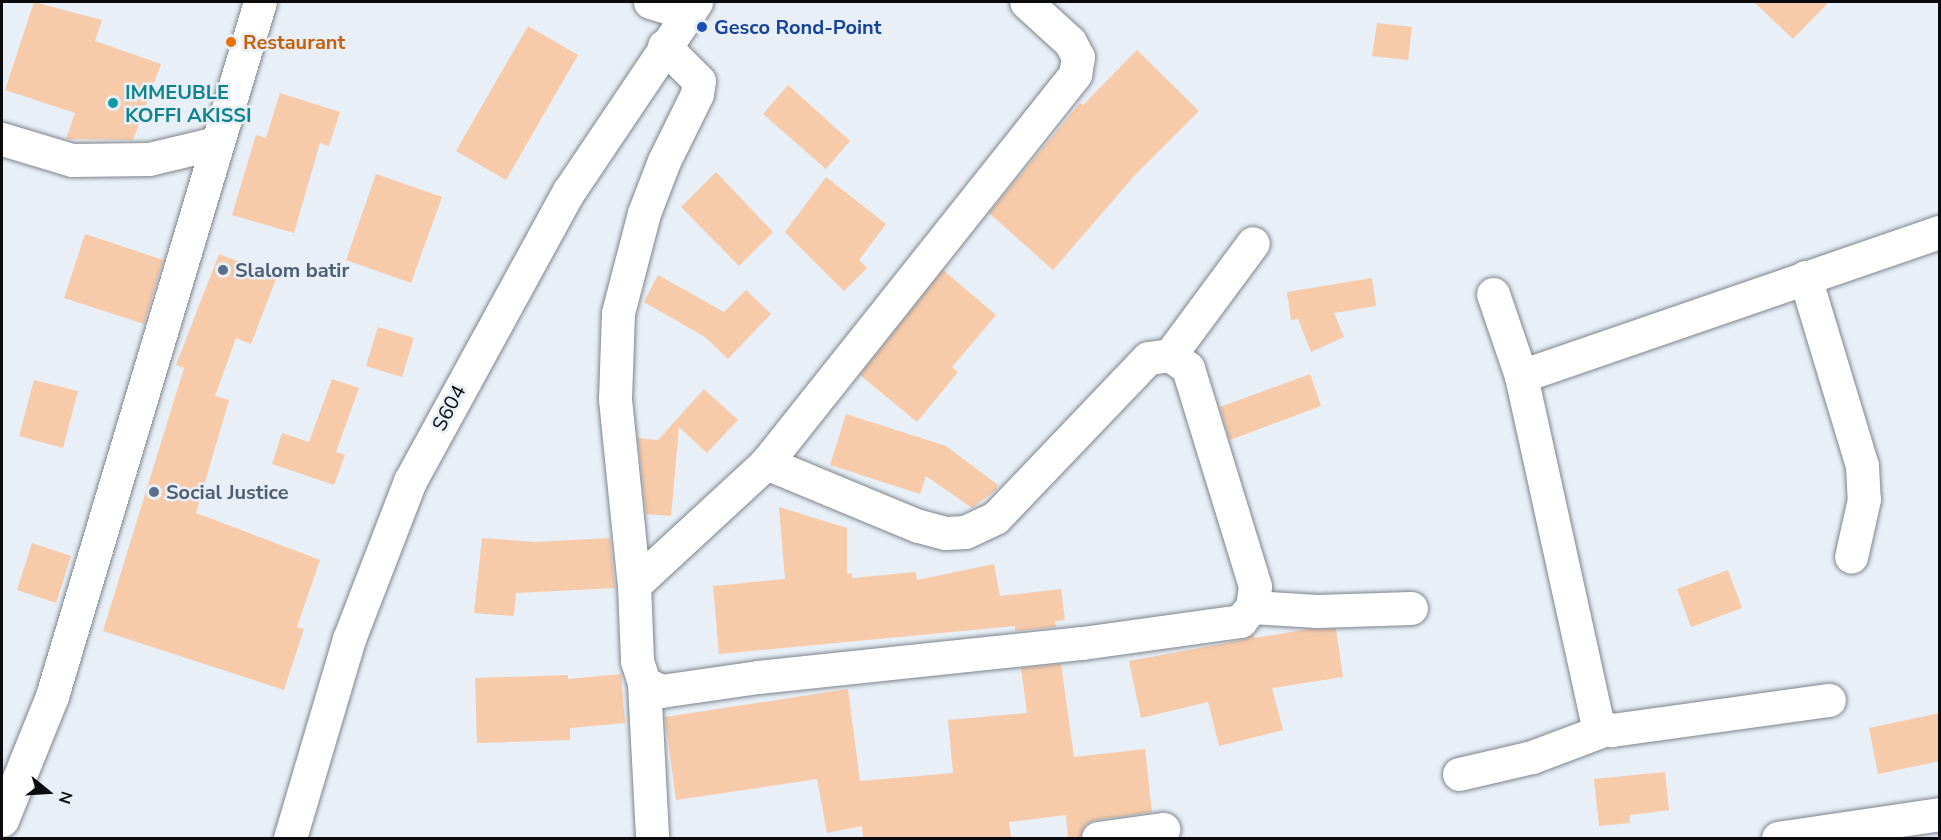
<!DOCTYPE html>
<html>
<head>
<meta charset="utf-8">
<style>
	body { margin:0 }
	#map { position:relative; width:1941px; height:840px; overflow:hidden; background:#e8eff7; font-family:"Nunito Sans",sans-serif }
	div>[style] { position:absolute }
	.building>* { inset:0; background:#f7caa9 }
	.roads { filter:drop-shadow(0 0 2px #7e848c) drop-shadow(0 0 2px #7e848c) }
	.street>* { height:33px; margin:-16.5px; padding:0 16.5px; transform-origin:16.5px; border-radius:16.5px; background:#fff }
	.secondary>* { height:33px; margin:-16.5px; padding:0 16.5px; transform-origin:16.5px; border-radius:16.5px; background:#fff }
	.dots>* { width:16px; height:16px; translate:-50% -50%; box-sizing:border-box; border:3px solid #e8eff7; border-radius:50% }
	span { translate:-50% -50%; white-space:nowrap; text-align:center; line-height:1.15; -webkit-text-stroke:5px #e8eff7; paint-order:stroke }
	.transit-label { font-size:20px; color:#164399; font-weight:700 }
	.left { translate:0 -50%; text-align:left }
	.food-label { font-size:20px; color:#c56008; font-weight:700 }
	.culture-label { font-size:20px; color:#0d838f; font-weight:700 }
	.service-label { font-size:20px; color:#4e5e75; font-weight:700 }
	.street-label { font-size:20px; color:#090b0e }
	.frame { position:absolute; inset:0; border:3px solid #090b0e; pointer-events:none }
	.north { position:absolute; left:18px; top:762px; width:60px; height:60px; -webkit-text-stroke:4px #e8eff7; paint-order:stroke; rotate:108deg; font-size:16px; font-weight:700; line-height:24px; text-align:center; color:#090b0e }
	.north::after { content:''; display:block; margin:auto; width:21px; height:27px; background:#090b0e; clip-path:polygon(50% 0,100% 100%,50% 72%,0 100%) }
</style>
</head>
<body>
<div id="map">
	<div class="building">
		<div style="clip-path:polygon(34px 2px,102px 20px,95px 41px,161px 64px,133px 140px,66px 139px,75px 113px,5px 90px)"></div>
		<div style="clip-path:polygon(1754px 2px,1829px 2px,1793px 39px)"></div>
		<div style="clip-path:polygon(1377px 23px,1412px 27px,1408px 60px,1372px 56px)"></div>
		<div style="clip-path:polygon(528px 26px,578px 55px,506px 180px,456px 151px)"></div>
		<div style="clip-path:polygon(1137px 50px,1199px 111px,1135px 175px,1053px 270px,989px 213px,1080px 103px,1083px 105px)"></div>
		<div style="clip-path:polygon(788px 85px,850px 141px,826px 169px,763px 114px)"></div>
		<div style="clip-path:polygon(280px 93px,340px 112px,329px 146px,320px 143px,294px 233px,232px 215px,256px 135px,266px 138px)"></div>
		<div style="clip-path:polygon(716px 172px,773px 232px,739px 266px,681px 207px)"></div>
		<div style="clip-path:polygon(376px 174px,442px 197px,411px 283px,346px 260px)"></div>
		<div style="clip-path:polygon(826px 177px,886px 224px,859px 260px,867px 268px,844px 291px,785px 232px)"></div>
		<div style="clip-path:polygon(85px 234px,163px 260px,144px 324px,64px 298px)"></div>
		<div style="clip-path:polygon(219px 254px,277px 276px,251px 344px,236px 338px,215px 396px,229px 400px,196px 513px,320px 560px,297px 627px,304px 629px,284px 690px,103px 631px,184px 368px,176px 365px)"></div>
		<div style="clip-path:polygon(943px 270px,996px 315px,952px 367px,958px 372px,917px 422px,860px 375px)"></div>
		<div style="clip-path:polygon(658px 275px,724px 312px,746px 290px,771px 314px,728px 359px,705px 337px,644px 302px)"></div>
		<div style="clip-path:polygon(1372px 278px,1376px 306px,1334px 313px,1344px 337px,1311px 352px,1298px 319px,1291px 320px,1287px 292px)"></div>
		<div style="clip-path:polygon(378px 327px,414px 338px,402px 377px,366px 366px)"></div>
		<div style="clip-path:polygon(1310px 374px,1321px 406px,1230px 440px,1220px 407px)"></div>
		<div style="clip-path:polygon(332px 379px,359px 388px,336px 452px,345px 455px,334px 485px,272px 464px,282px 433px,309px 442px)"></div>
		<div style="clip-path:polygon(34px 380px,78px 391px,63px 448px,19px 436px)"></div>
		<div style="clip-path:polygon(704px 389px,738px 420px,707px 453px,679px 427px,671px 516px,646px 514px,638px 438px,658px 440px)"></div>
		<div style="clip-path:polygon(846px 414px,946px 446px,998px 485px,996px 490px,972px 508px,926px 476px,920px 494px,830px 465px)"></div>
		<div style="clip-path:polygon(779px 507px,847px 528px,847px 574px,852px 573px,852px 578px,916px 572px,917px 580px,994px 564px,1000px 596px,1061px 589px,1065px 620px,1055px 621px,1056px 627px,1015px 631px,1015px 626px,719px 654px,713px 586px,785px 579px)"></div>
		<div style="clip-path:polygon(482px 538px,535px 542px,610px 538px,615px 588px,516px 593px,514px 616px,474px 613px)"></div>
		<div style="clip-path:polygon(32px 543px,71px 556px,56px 603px,17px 590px)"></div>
		<div style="clip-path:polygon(1728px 570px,1742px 608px,1691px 627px,1677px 589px)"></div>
		<div style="clip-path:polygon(1309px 629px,1336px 629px,1343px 677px,1272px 688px,1283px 730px,1219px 746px,1208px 702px,1141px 718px,1129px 661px,1243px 640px,1253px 634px,1254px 638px)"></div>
		<div style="clip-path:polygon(1061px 664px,1074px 757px,1145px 749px,1152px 812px,1095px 820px,1086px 824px,1080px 838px,1068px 838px,1066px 815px,1009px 822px,1011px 838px,863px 838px,862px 826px,827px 833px,817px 779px,676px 800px,665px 717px,848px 689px,860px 781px,953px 773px,948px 720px,1027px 713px,1021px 668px)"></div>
		<div style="clip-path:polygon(621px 674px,625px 723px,570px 728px,570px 740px,477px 743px,475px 678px,568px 675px,568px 679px)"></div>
		<div style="clip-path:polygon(1940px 713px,1940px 761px,1878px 774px,1869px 728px)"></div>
		<div style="clip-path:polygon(1665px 772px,1669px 810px,1630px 815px,1630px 823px,1599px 826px,1594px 779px)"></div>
	</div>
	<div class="roads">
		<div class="street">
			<div style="left:650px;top:2px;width:38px;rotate:17deg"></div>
			<div style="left:664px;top:46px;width:49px;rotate:45deg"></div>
			<div style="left:699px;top:81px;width:13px;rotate:99deg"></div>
			<div style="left:697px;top:94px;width:75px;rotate:116.2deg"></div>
			<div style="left:664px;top:161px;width:56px;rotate:111deg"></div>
			<div style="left:644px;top:213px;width:103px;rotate:104.6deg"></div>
			<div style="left:618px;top:313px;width:86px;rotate:92deg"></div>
			<div style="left:615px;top:399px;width:187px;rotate:84.2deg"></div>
			<div style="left:634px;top:585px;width:76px;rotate:87.7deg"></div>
			<div style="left:637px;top:661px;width:23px;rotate:72deg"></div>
			<div style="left:644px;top:683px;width:19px;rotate:25deg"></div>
			<div style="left:661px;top:691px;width:98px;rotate:-8.2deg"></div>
			<div style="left:758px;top:677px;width:326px;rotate:-6deg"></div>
			<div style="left:1082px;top:643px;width:160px;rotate:-7.9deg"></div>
			<div style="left:1240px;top:621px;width:18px;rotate:-49deg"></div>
			<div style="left:1252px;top:607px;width:21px;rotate:-82deg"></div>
			<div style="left:1255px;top:586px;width:228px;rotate:-107.1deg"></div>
			<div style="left:1188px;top:368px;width:22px;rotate:-144deg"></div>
			<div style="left:1170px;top:355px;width:22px;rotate:172deg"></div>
			<div style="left:1148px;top:358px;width:221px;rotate:133.7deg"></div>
			<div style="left:995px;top:518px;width:33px;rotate:155deg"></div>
			<div style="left:965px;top:532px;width:20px;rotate:177deg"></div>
			<div style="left:945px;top:533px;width:28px;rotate:-165deg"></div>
			<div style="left:918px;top:526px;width:165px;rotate:-157.5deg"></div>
			<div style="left:2px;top:139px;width:73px;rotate:16.7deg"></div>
			<div style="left:72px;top:160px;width:77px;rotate:-0.7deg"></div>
			<div style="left:149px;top:159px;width:69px;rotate:-13.4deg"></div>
			<div style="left:1805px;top:277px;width:197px;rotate:73.2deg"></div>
			<div style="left:1862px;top:466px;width:33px;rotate:87deg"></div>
			<div style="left:1864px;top:499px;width:59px;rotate:102.6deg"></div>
			<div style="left:1493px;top:294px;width:87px;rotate:71.1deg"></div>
			<div style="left:1521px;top:376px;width:357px;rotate:77.6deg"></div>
			<div style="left:1598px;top:725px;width:15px;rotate:20deg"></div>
			<div style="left:1612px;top:730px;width:219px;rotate:-7.9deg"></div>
			<div style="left:1170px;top:355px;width:139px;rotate:-53.5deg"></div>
			<div style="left:1521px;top:376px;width:443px;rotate:-19deg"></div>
			<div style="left:634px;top:585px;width:180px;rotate:-42.7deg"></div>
			<div style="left:766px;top:463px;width:497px;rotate:-51.5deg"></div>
			<div style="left:1075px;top:74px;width:17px;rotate:-80deg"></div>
			<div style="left:1078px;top:57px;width:17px;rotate:-118deg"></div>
			<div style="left:1070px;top:42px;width:59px;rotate:-137.7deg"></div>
			<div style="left:1252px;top:607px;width:65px;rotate:3.5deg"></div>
			<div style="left:1317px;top:611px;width:94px;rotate:-1.8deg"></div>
			<div style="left:644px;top:683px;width:155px;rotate:87deg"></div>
			<div style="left:1459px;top:774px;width:75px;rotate:-13.1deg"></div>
			<div style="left:1532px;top:757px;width:77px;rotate:-20.6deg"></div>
			<div style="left:2px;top:820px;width:134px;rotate:-68deg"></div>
			<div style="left:52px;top:696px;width:724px;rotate:-73.32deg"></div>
			<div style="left:1098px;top:838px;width:66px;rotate:-7.9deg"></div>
			<div style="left:1778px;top:838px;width:164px;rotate:-8.4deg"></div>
		</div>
		<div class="secondary">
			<div style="left:290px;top:838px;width:208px;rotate:-73.5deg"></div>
			<div style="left:349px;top:639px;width:169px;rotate:-68.9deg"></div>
			<div style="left:410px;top:481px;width:331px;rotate:-61.3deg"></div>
			<div style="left:569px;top:191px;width:228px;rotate:-56.1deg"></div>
		</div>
	</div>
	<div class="dots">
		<div style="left:702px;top:27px;background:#1a4fb4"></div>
		<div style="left:231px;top:42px;background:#e8710a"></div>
		<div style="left:113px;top:103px;background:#0f9aa8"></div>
		<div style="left:223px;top:270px;background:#5c6f8a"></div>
		<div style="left:154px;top:492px;background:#5c6f8a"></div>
	</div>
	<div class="transit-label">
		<span class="left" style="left:714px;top:27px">Gesco Rond-Point</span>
	</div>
	<div class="food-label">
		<span class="left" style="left:243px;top:42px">Restaurant</span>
	</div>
	<div class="culture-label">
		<span class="left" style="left:125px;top:104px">IMMEUBLE<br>KOFFI AKISSI</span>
	</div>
	<div class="service-label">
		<span class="left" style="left:235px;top:270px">Slalom batir</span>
		<span class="left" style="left:166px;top:492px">Social Justice</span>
	</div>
	<div class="street-label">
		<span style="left:449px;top:408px;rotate:-62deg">S604</span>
	</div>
	<div class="frame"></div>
	<div class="north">N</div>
</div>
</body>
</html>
